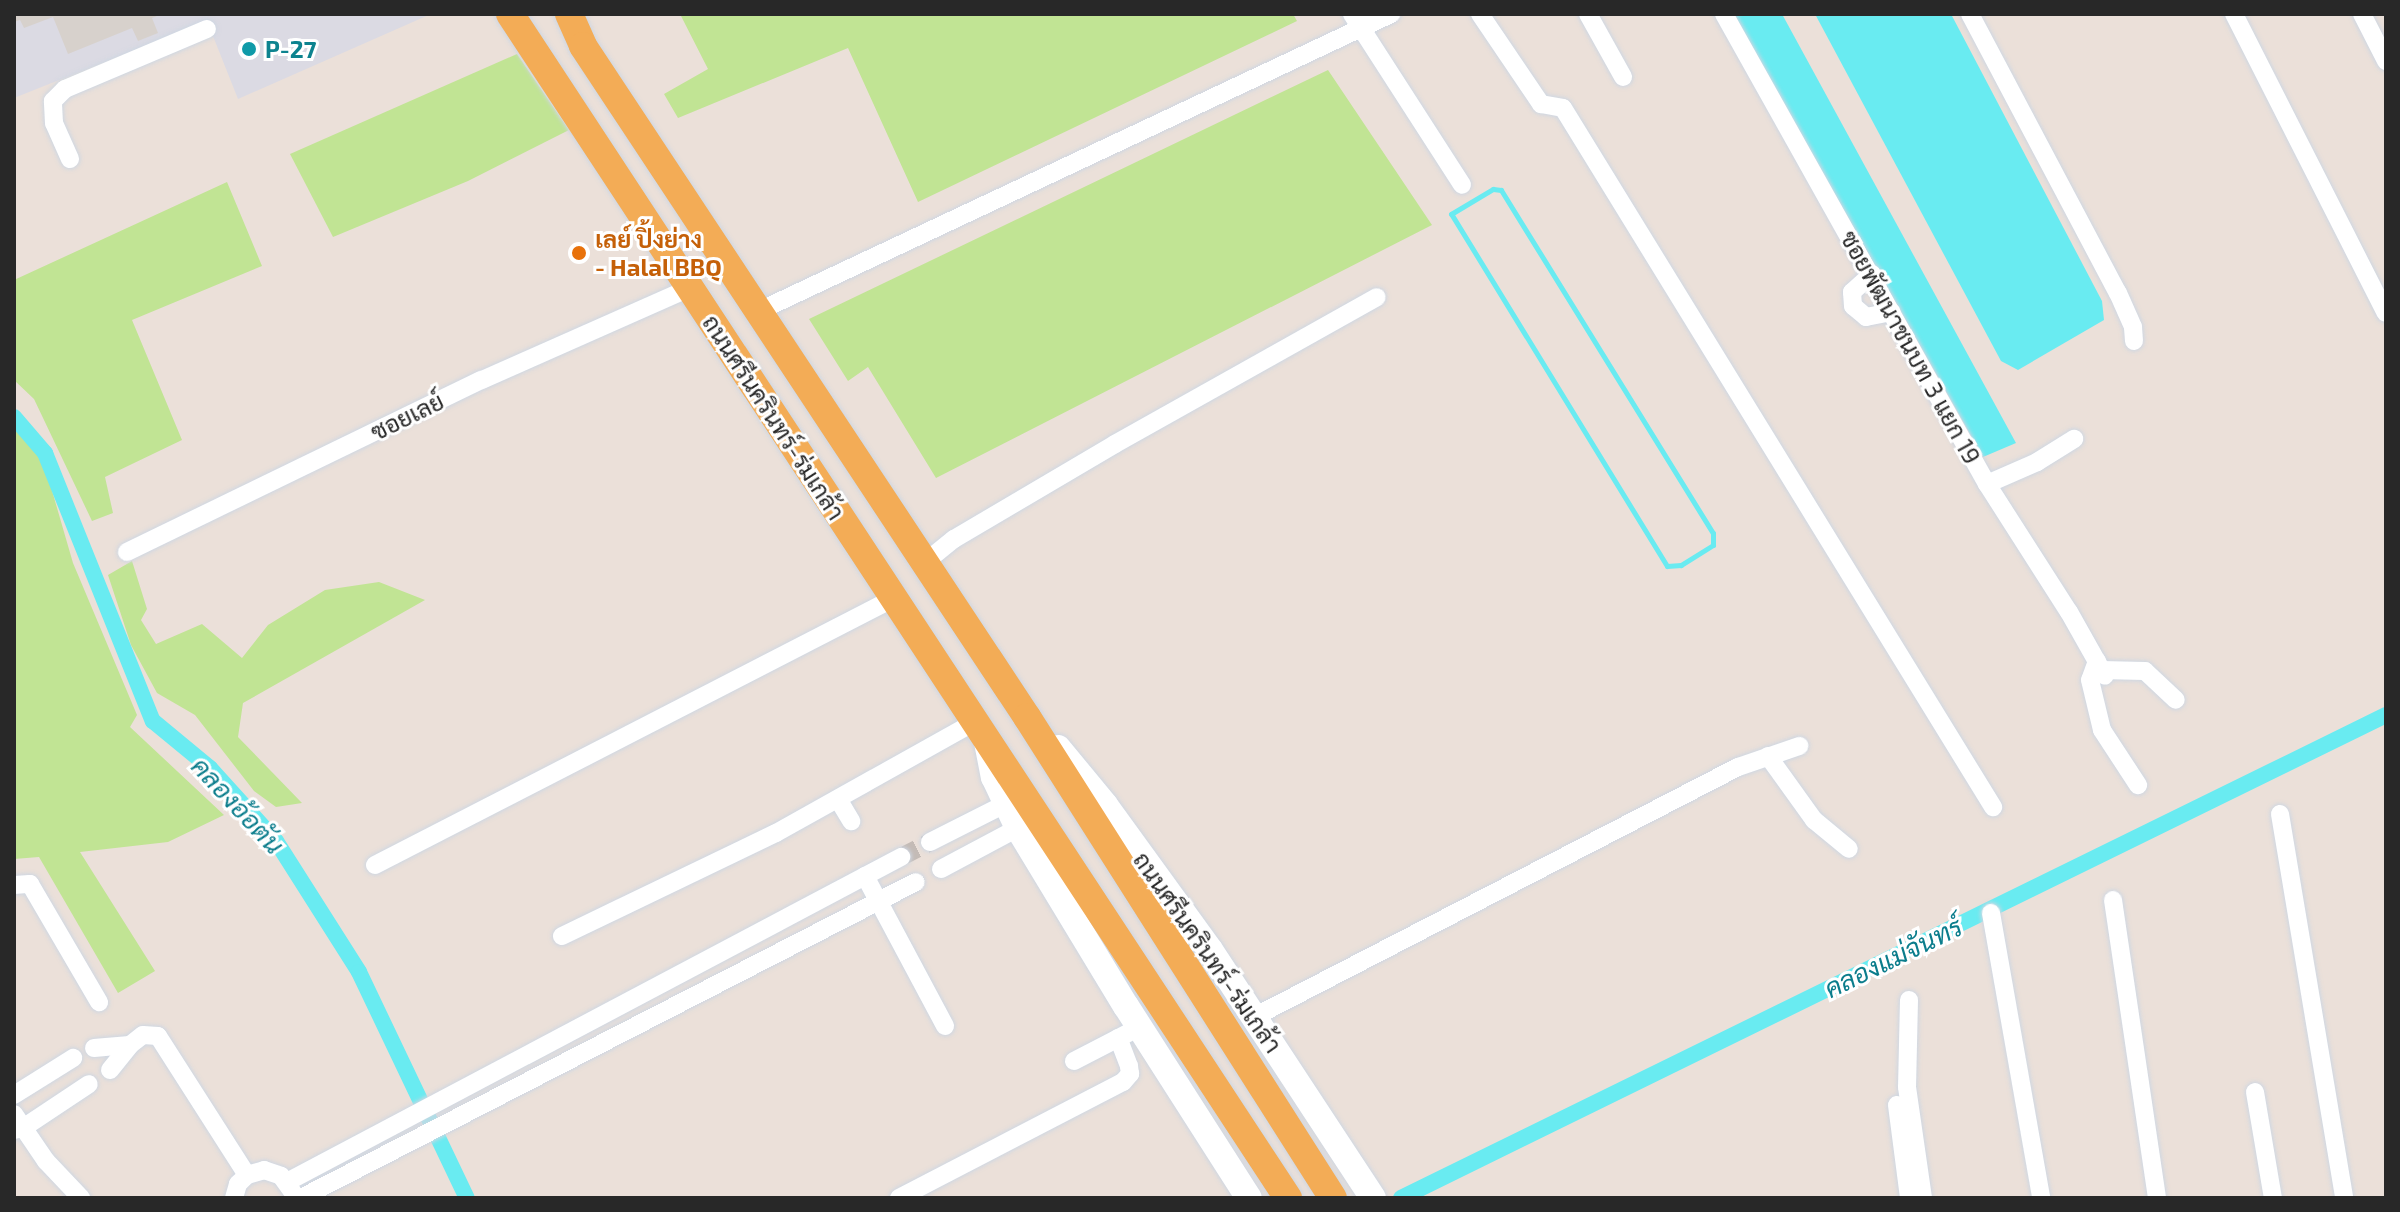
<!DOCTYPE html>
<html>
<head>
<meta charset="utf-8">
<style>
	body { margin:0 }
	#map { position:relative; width:2400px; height:1212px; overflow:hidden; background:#ebe0d9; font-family:"Exo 2",Sarabun,sans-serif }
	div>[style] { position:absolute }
	.industrial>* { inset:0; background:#dbdae3 }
	.green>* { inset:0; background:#c1e494 }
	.plaza>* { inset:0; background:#d7d1cc }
	.water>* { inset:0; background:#69ebf1 }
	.stream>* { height:5px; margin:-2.5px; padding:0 2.5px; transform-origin:2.5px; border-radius:2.5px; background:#69ebf1 }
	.canal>* { height:16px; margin:-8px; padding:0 8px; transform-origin:8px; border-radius:8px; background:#69ebf1 }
	.minor-tunnel>* { height:18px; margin-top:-9px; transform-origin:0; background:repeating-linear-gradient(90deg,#c4bbb6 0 18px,transparent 0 27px) }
	.roads { filter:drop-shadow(0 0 2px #cfd7e2) drop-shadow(0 0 2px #cfd7e2) }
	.minor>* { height:18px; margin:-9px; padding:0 9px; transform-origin:9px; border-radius:9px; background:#fff }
	.secondary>* { height:26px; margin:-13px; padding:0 13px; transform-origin:13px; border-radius:13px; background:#fff }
	.primary>* { height:28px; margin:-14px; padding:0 14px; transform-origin:14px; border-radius:14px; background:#f3ac56 }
	.dots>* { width:22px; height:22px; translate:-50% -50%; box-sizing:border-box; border:4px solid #fff; border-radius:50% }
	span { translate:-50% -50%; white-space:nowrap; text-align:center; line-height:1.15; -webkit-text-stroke:6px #fff; paint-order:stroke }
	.culture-label { font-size:24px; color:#0d838f; font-weight:700 }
	.left { translate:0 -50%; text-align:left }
	.food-label { font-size:24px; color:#c56008; font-weight:700 }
	.street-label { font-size:24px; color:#282828 }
	.water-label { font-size:26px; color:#0b7d8c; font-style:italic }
	.frame { position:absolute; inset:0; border:16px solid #282828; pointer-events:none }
</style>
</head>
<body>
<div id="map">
	<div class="industrial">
		<div style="clip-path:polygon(14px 14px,431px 14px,238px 99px,207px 21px,14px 98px)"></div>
	</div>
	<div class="green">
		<div style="clip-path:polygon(680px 14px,1293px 14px,1297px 21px,918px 202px,848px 48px,678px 118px,664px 94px,708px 69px)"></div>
		<div style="clip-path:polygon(517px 54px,569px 130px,468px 181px,333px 237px,290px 154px)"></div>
		<div style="clip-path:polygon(1328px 70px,1432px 225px,936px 478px,868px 367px,848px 381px,809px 319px)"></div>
		<div style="clip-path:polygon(227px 182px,262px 266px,132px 320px,182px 440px,105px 477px,113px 513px,92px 521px,34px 399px,14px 380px,14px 280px)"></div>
		<div style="clip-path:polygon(14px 427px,44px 463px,73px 563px,137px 715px,130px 727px,224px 815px,168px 842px,80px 852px,155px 971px,118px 993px,39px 857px,14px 859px)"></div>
		<div style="clip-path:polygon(132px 561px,147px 609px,141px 620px,156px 644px,202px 624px,242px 658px,268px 625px,325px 590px,379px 582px,425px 600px,243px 703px,238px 737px,302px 803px,276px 807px,254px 791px,195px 715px,157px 693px,131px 645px,108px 575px)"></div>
	</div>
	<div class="plaza">
		<div style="clip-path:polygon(14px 14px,162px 14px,152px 18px,158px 33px,138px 41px,132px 28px,68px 54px,53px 17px,24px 28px,20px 20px,14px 22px)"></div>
	</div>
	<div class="water">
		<div style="clip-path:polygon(1733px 14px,1782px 14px,2016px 443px,1983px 457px)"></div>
		<div style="clip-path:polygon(1815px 14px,1951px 14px,2102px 301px,2104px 320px,2018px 370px,2001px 361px)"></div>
	</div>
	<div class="stream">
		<div style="left:1493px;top:189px;width:8px;rotate:7deg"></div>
		<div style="left:1501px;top:190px;width:403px;rotate:58.3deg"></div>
		<div style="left:1713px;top:533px;width:12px;rotate:90deg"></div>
		<div style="left:1713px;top:545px;width:38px;rotate:148deg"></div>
		<div style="left:1681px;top:565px;width:14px;rotate:176deg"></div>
		<div style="left:1667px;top:566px;width:413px;rotate:-121.5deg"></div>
		<div style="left:1451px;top:214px;width:49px;rotate:-30.8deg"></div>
	</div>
	<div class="canal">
		<div style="left:14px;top:417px;width:48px;rotate:49.3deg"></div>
		<div style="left:45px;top:453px;width:289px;rotate:68.1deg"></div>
		<div style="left:153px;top:721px;width:74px;rotate:39.5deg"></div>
		<div style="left:210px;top:768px;width:98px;rotate:47.9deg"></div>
		<div style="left:276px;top:841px;width:155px;rotate:57.6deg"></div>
		<div style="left:359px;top:972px;width:250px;rotate:64.5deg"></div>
		<div style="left:1401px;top:1198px;width:1097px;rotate:-26.12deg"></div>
	</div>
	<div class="minor-tunnel">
		<div style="left:901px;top:857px;width:33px;rotate:-27deg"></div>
	</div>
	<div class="roads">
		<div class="minor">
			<div style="left:1352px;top:14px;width:203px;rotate:57.2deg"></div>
			<div style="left:1480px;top:14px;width:109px;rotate:55.9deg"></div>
			<div style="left:1541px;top:104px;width:22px;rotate:10deg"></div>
			<div style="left:1563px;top:108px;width:821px;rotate:58.4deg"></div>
			<div style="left:1588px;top:14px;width:72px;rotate:60.9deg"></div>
			<div style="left:1724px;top:14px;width:539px;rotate:60.77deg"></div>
			<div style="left:1987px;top:484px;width:152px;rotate:57.4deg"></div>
			<div style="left:2069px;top:612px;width:73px;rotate:60.6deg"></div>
			<div style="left:1970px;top:14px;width:316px;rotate:62.1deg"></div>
			<div style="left:2118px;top:293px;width:37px;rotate:66deg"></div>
			<div style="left:2133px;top:327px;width:14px;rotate:86deg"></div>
			<div style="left:2234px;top:14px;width:335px;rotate:63.1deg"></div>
			<div style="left:2362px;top:14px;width:53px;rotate:62.9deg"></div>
			<div style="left:70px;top:159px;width:39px;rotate:-114deg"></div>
			<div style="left:54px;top:123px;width:22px;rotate:-93deg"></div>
			<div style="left:53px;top:101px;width:17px;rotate:-45deg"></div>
			<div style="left:65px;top:89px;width:154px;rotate:-22.9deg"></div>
			<div style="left:1872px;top:274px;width:27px;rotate:138deg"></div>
			<div style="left:1852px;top:292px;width:14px;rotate:86deg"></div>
			<div style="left:1853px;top:306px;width:17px;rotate:40deg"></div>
			<div style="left:1866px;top:317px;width:26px;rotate:-11deg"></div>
			<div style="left:757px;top:312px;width:701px;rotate:-25.18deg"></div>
			<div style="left:1987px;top:484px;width:55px;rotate:-23.7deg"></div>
			<div style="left:2037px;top:462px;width:44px;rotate:-31.9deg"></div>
			<div style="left:127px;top:552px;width:394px;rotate:-25.9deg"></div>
			<div style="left:482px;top:380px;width:227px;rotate:-23.9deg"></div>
			<div style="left:923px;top:564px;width:40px;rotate:-39deg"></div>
			<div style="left:954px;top:539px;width:187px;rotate:-30.5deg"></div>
			<div style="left:1115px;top:444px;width:300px;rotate:-29.3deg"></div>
			<div style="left:2097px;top:661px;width:20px;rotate:110deg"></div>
			<div style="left:2090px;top:680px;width:51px;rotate:76.5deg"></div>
			<div style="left:2102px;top:730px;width:66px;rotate:56.8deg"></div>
			<div style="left:2101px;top:670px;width:44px;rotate:1.3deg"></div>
			<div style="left:2145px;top:671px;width:42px;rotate:43.1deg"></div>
			<div style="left:1768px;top:756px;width:79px;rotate:54.3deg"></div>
			<div style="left:1814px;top:820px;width:45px;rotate:39.6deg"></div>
			<div style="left:838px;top:799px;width:26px;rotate:59deg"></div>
			<div style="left:2280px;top:814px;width:389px;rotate:80.5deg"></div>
			<div style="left:930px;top:842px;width:97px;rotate:-26.8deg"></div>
			<div style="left:375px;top:865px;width:584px;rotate:-27.22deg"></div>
			<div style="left:941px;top:869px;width:98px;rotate:-28.1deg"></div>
			<div style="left:865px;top:876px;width:170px;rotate:61.9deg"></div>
			<div style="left:14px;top:885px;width:16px;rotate:-4deg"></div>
			<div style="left:30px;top:884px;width:137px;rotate:59.7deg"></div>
			<div style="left:2113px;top:900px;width:301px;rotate:81.6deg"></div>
			<div style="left:1991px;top:913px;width:289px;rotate:80deg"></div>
			<div style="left:562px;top:936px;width:237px;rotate:-25.7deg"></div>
			<div style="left:776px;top:833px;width:228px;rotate:-29.2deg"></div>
			<div style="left:1909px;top:1000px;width:87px;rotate:91.3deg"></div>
			<div style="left:1907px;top:1087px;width:112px;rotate:81.8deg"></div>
			<div style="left:1254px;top:1017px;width:545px;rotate:-27.32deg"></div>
			<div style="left:1738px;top:767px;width:65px;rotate:-19deg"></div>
			<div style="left:94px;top:1048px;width:36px;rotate:-5deg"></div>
			<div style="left:1074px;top:1061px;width:61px;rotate:-27.4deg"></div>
			<div style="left:110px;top:1070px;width:32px;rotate:-51deg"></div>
			<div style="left:130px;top:1045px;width:16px;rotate:-38deg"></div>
			<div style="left:143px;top:1035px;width:15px;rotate:4deg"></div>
			<div style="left:158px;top:1036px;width:165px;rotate:57.4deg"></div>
			<div style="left:2255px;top:1092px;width:108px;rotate:80.4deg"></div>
			<div style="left:14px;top:1095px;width:70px;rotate:-32.1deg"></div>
			<div style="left:1897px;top:1105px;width:94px;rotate:82.6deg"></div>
			<div style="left:14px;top:1114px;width:57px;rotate:55.8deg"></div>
			<div style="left:46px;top:1161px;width:51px;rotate:46.6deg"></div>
			<div style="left:14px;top:1130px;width:9px;rotate:-13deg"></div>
			<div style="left:23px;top:1128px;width:79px;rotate:-33.7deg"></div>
			<div style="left:287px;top:1182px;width:695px;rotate:-27.89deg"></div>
			<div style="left:234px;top:1198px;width:15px;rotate:-74deg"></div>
			<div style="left:238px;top:1184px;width:13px;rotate:-45deg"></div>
			<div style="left:247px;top:1175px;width:18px;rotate:-16deg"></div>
			<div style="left:264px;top:1170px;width:18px;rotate:19deg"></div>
			<div style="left:281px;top:1176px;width:19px;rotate:54deg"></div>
			<div style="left:301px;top:1198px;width:691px;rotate:-27.2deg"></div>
			<div style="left:899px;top:1198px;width:252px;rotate:-27.4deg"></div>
			<div style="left:1123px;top:1082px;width:11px;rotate:-49deg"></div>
			<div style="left:1130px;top:1074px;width:8px;rotate:-97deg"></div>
			<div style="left:1129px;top:1066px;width:30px;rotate:-111deg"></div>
		</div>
		<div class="secondary">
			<div style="left:987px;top:742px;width:36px;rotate:79deg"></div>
			<div style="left:994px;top:777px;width:56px;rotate:64.8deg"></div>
			<div style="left:1018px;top:828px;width:208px;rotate:58.8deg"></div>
			<div style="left:1126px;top:1006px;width:228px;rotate:57.4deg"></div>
			<div style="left:1058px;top:748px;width:74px;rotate:50.5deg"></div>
			<div style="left:1105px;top:805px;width:179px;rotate:54.1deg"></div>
			<div style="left:1210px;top:950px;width:297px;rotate:56.7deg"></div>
		</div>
		<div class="primary">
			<div style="left:510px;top:14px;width:1417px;rotate:56.69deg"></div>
			<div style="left:569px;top:14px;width:35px;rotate:66deg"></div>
			<div style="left:583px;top:46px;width:805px;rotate:56.51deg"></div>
			<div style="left:1027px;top:717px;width:570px;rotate:57.54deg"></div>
		</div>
	</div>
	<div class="dots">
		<div style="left:249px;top:49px;background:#0f9aa8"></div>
		<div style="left:579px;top:253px;background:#e8710a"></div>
	</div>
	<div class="culture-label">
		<span class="left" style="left:265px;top:49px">P-27</span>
	</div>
	<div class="food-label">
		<span class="left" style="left:595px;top:253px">เลย์ ปิ้งย่าง<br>- Halal BBQ</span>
	</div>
	<div class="street-label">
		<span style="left:1911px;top:347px;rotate:61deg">ซอยพัฒนาชนบท 3 แยก 19</span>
		<span style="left:407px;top:416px;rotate:-26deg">ซอยเลย์</span>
		<span style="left:774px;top:417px;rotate:57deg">ถนนศรีนครินทร์-ร่มเกล้า</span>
		<span style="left:1208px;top:952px;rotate:55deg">ถนนศรีนครินทร์-ร่มเกล้า</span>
	</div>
	<div class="water-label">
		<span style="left:238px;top:805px;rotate:47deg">คลองอ้อตัน</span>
		<span style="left:1893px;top:957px;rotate:-26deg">คลองแม่จันทร์</span>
	</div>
	<div class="frame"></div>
</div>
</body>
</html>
